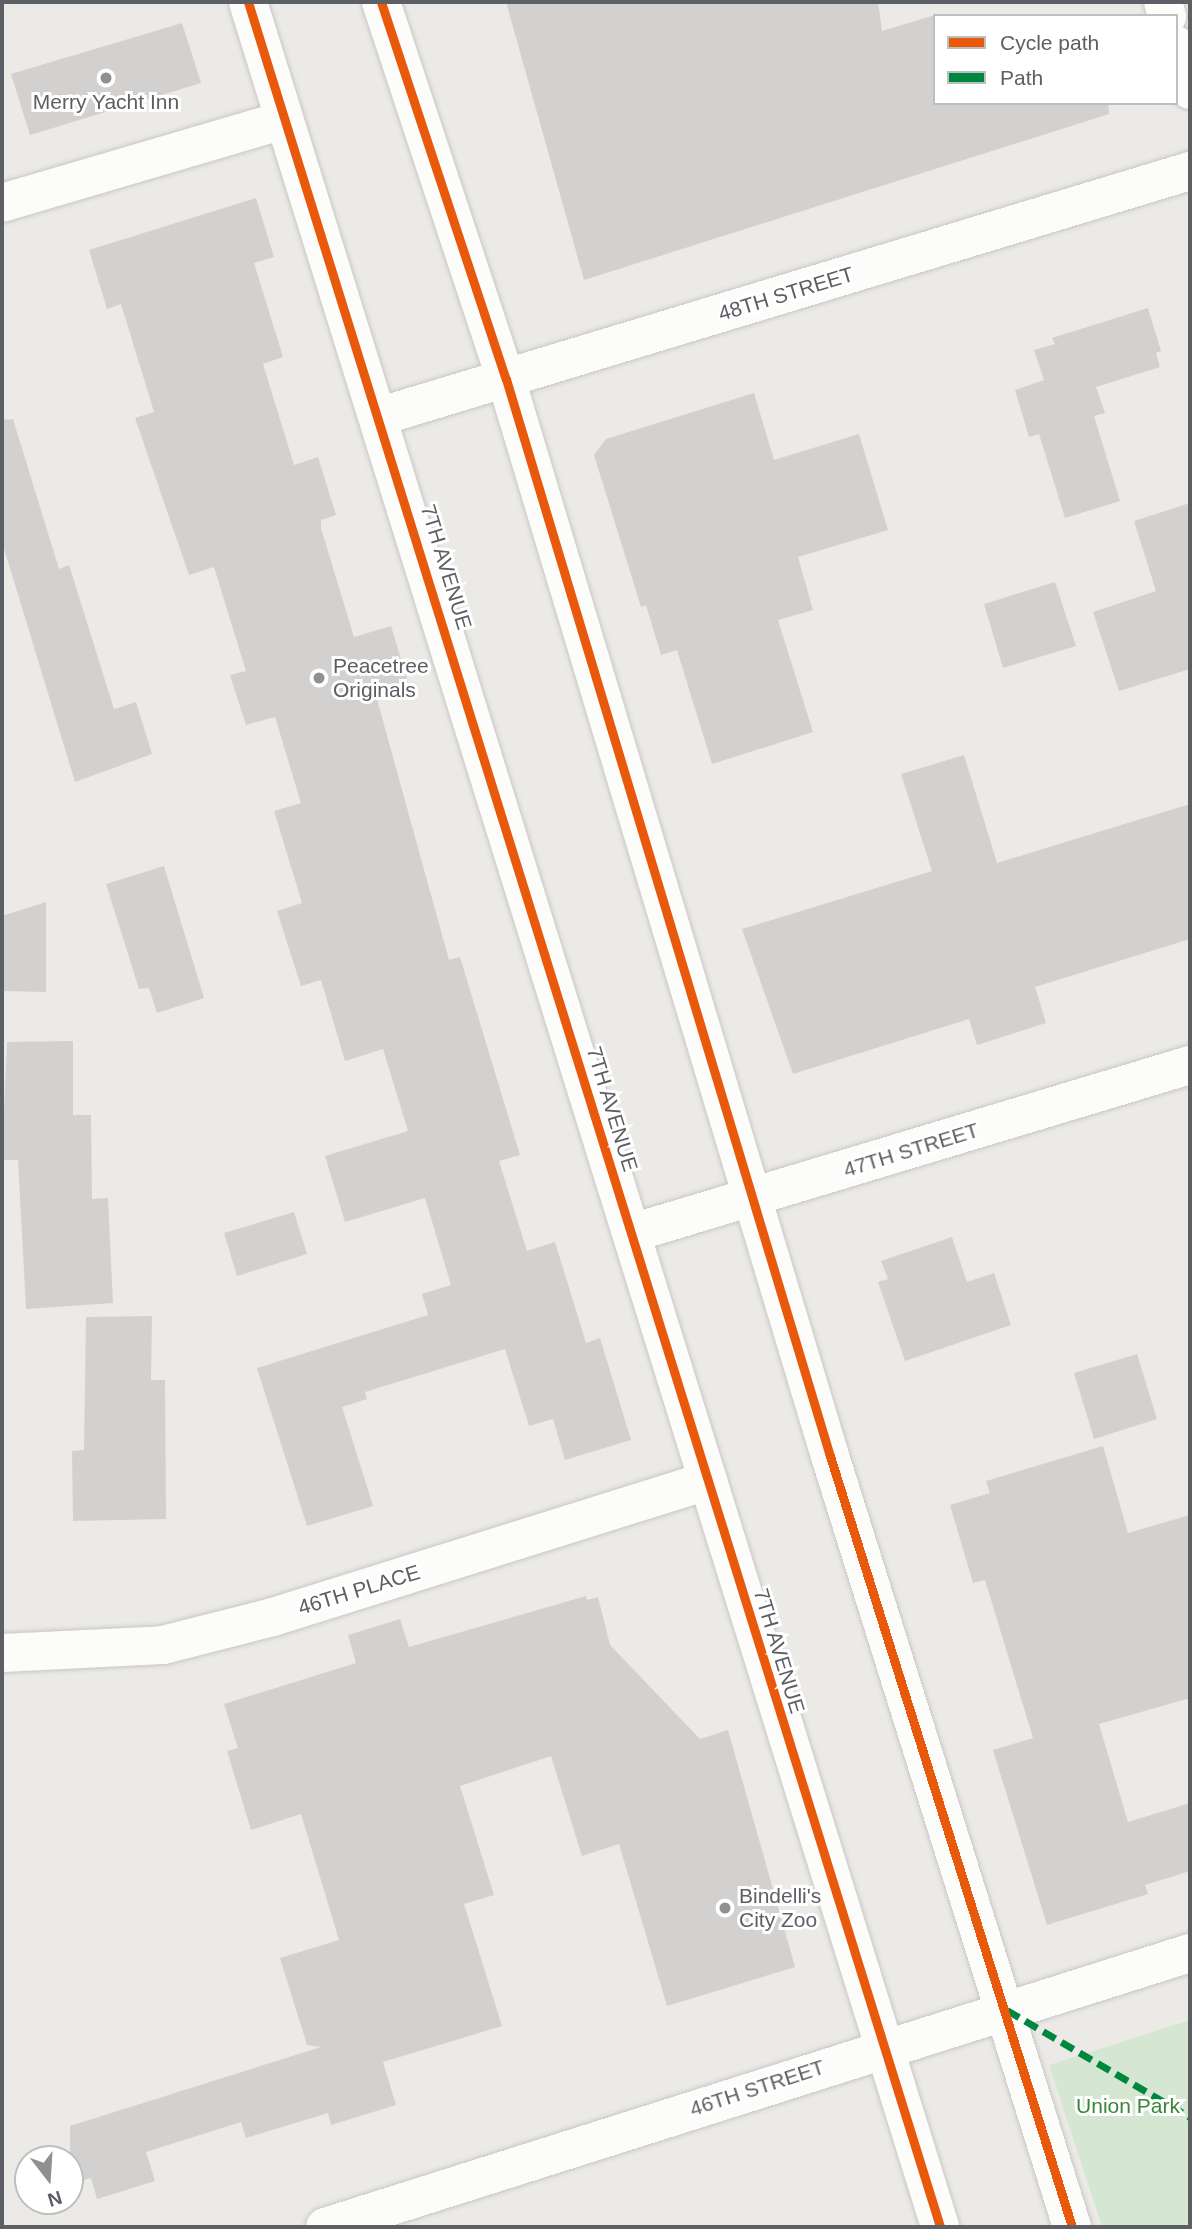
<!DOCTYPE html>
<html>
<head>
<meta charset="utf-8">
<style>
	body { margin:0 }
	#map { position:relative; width:1192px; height:2229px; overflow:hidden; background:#eceae6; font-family:Arial,sans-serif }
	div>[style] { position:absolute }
	.green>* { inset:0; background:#d5e7d2 }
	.building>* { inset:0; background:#d2d1cf }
	.roads { filter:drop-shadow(0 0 2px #c7c7c7) drop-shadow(0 0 2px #c7c7c7) }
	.minor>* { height:38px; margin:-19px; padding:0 19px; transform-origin:19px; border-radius:19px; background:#fcfcfb }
	.tertiary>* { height:38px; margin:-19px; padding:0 19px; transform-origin:19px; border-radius:19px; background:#fcfcfb }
	.quiet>* { height:7px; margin-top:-3.5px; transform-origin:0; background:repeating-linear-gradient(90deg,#00873e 0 14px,transparent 0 21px) }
	.cycleway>* { height:9px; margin:-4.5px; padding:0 4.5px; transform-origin:4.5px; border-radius:4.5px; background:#e8590c }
	.dots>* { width:19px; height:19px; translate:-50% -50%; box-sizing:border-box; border:4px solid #fff; border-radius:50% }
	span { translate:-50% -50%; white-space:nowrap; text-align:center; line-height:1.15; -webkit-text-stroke:6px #fff; paint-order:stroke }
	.poi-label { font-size:21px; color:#5c6064 }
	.left { translate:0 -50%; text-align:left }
	.street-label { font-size:21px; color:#5c6064 }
	.park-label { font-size:21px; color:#398539 }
	.frame { position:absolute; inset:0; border:4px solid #5c6064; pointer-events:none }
	.legend { position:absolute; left:933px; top:14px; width:245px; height:91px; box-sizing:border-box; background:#fff; border:2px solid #bebfc1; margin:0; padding:9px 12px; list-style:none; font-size:21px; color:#5c6064 }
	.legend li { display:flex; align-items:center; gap:14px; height:35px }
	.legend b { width:35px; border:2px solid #bebfc1 }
	.north { position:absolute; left:14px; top:2145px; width:70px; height:70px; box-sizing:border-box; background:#fff; border:2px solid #bebfc1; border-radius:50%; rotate:163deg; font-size:19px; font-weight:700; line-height:28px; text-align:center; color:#5c6064 }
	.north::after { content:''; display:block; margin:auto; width:24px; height:32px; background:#8e9092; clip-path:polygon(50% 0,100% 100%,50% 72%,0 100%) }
</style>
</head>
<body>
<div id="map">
	<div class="green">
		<div style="clip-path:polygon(1190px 2020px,1190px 2227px,1102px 2227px,1049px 2065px)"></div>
	</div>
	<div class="building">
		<div style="clip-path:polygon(506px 2px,878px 2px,882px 31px,935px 15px,935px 103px,1108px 103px,1109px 114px,584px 280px)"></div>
		<div style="clip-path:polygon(182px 23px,201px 83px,30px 135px,11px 74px)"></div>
		<div style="clip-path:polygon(256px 198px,274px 257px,254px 263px,283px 357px,263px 364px,294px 465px,318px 457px,336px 515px,321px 520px,321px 528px,354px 637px,391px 626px,408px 682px,375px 692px,449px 960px,460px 957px,520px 1155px,499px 1161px,527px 1251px,555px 1242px,586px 1343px,600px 1338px,631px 1440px,565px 1460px,553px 1419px,529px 1426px,505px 1349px,365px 1392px,367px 1399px,342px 1407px,373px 1506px,307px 1526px,257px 1368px,428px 1315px,422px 1294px,451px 1285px,425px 1198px,345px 1222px,325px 1156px,408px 1131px,383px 1049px,345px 1061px,321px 980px,301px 986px,277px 911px,302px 903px,274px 811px,301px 803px,275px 717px,246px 725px,230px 675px,246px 671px,214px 567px,189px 575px,135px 418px,154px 412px,121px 304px,107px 309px,89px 250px)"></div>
		<div style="clip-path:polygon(1148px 308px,1161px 351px,1156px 353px,1160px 367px,1096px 387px,1105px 413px,1094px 416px,1120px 501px,1065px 518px,1039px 434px,1029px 437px,1015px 390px,1044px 380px,1034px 350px,1055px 344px,1052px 338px)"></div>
		<div style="clip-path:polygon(754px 393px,774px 460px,859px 434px,888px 530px,798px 557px,813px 610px,778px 620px,813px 732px,712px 764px,677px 650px,661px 655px,646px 605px,641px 607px,594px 455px,606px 439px)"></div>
		<div style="clip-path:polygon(13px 419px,59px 569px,69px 565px,114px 709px,136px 702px,152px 754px,75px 782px,2px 542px,2px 420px)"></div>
		<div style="clip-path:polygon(1190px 503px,1190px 669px,1119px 691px,1093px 612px,1156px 591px,1134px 521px)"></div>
		<div style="clip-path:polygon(1055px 582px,1076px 646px,1003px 668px,984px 604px)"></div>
		<div style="clip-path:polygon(964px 755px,997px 863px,1190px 804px,1190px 939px,1035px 987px,1046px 1023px,977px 1045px,969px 1019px,793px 1074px,742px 929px,932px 871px,901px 774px)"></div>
		<div style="clip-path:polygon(164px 866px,204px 998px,157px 1013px,149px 988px,139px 989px,106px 884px)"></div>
		<div style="clip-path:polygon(46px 902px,46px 992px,2px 991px,2px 916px)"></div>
		<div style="clip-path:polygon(73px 1041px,73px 1115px,91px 1115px,92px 1199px,108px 1198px,113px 1303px,26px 1309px,18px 1160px,2px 1160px,7px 1042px)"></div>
		<div style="clip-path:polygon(294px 1212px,307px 1254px,237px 1276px,224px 1233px)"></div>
		<div style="clip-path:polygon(952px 1237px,967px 1282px,994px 1273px,1011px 1325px,905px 1361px,878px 1282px,888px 1279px,881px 1261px)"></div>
		<div style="clip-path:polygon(152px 1316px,151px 1380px,165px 1380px,166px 1519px,73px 1521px,72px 1451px,84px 1450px,86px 1317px)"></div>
		<div style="clip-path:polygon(1137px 1354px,1157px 1419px,1094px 1439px,1074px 1373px)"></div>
		<div style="clip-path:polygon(1103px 1446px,1128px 1533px,1190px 1515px,1190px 1698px,1099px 1724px,1128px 1822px,1190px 1803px,1190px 1871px,1145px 1885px,1148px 1894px,1047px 1925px,993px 1750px,1033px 1738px,985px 1580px,973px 1583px,950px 1505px,990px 1493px,986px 1481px)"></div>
		<div style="clip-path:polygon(586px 1596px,587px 1600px,598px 1597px,610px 1645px,700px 1739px,728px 1730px,795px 1967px,667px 2006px,619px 1844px,582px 1856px,551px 1756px,460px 1786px,494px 1895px,464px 1904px,502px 2026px,383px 2062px,396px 2105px,331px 2125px,328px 2113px,246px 2138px,241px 2122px,146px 2152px,155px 2181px,97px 2199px,91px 2178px,70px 2184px,70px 2126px,321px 2047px,307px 2045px,280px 1958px,339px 1940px,301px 1814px,251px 1830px,227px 1751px,238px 1748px,224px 1704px,356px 1663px,348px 1635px,400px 1619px,409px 1647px)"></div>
	</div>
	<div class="roads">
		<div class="minor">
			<div style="left:1163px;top:2px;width:15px;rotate:74deg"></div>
			<div style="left:1176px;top:45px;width:47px;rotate:72.7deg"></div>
			<div style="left:2px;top:203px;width:294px;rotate:-16.4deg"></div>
			<div style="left:381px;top:416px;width:845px;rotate:-16.85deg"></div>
			<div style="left:632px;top:1233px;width:583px;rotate:-16.76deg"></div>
			<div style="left:2px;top:1653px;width:161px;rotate:-2.8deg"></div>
			<div style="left:163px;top:1645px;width:114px;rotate:-14.3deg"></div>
			<div style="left:273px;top:1617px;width:456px;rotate:-17.4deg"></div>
			<div style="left:325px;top:2227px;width:907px;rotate:-17.58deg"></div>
		</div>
		<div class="tertiary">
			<div style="left:248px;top:2px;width:2330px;rotate:72.72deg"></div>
			<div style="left:381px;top:2px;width:397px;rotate:71.7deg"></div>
			<div style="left:506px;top:379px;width:1125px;rotate:73.26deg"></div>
			<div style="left:830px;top:1456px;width:808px;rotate:72.57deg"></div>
		</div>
	</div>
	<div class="quiet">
		<div style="left:1007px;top:2010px;width:212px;rotate:30.3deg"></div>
	</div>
	<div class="cycleway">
		<div style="left:248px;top:2px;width:2330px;rotate:72.72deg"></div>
		<div style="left:381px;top:2px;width:397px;rotate:71.7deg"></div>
		<div style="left:506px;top:379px;width:1125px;rotate:73.26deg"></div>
		<div style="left:830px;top:1456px;width:808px;rotate:72.57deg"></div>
	</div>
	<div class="dots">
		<div style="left:106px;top:78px;background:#8e9092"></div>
		<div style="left:319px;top:678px;background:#8e9092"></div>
		<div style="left:725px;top:1908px;background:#8e9092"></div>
	</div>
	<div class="poi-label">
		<span style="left:106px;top:102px">Merry Yacht Inn</span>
		<span class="left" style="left:333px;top:678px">Peacetree<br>Originals</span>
		<span class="left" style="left:739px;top:1908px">Bindelli's<br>City Zoo</span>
	</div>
	<div class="street-label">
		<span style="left:786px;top:294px;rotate:-17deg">48TH STREET</span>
		<span style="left:446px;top:567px;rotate:73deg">7TH AVENUE</span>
		<span style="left:612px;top:1109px;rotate:73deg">7TH AVENUE</span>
		<span style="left:911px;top:1150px;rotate:-17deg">47TH STREET</span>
		<span style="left:359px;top:1590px;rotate:-17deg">46TH PLACE</span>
		<span style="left:779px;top:1651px;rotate:73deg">7TH AVENUE</span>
		<span style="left:757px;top:2088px;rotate:-18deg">46TH STREET</span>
	</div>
	<div class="park-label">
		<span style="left:1128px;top:2106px">Union Park</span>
	</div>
	<div class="frame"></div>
	<ul class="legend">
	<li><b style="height:9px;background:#e8590c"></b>Cycle path</li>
	<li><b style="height:9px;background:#00873e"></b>Path</li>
	</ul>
	<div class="north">N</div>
</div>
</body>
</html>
